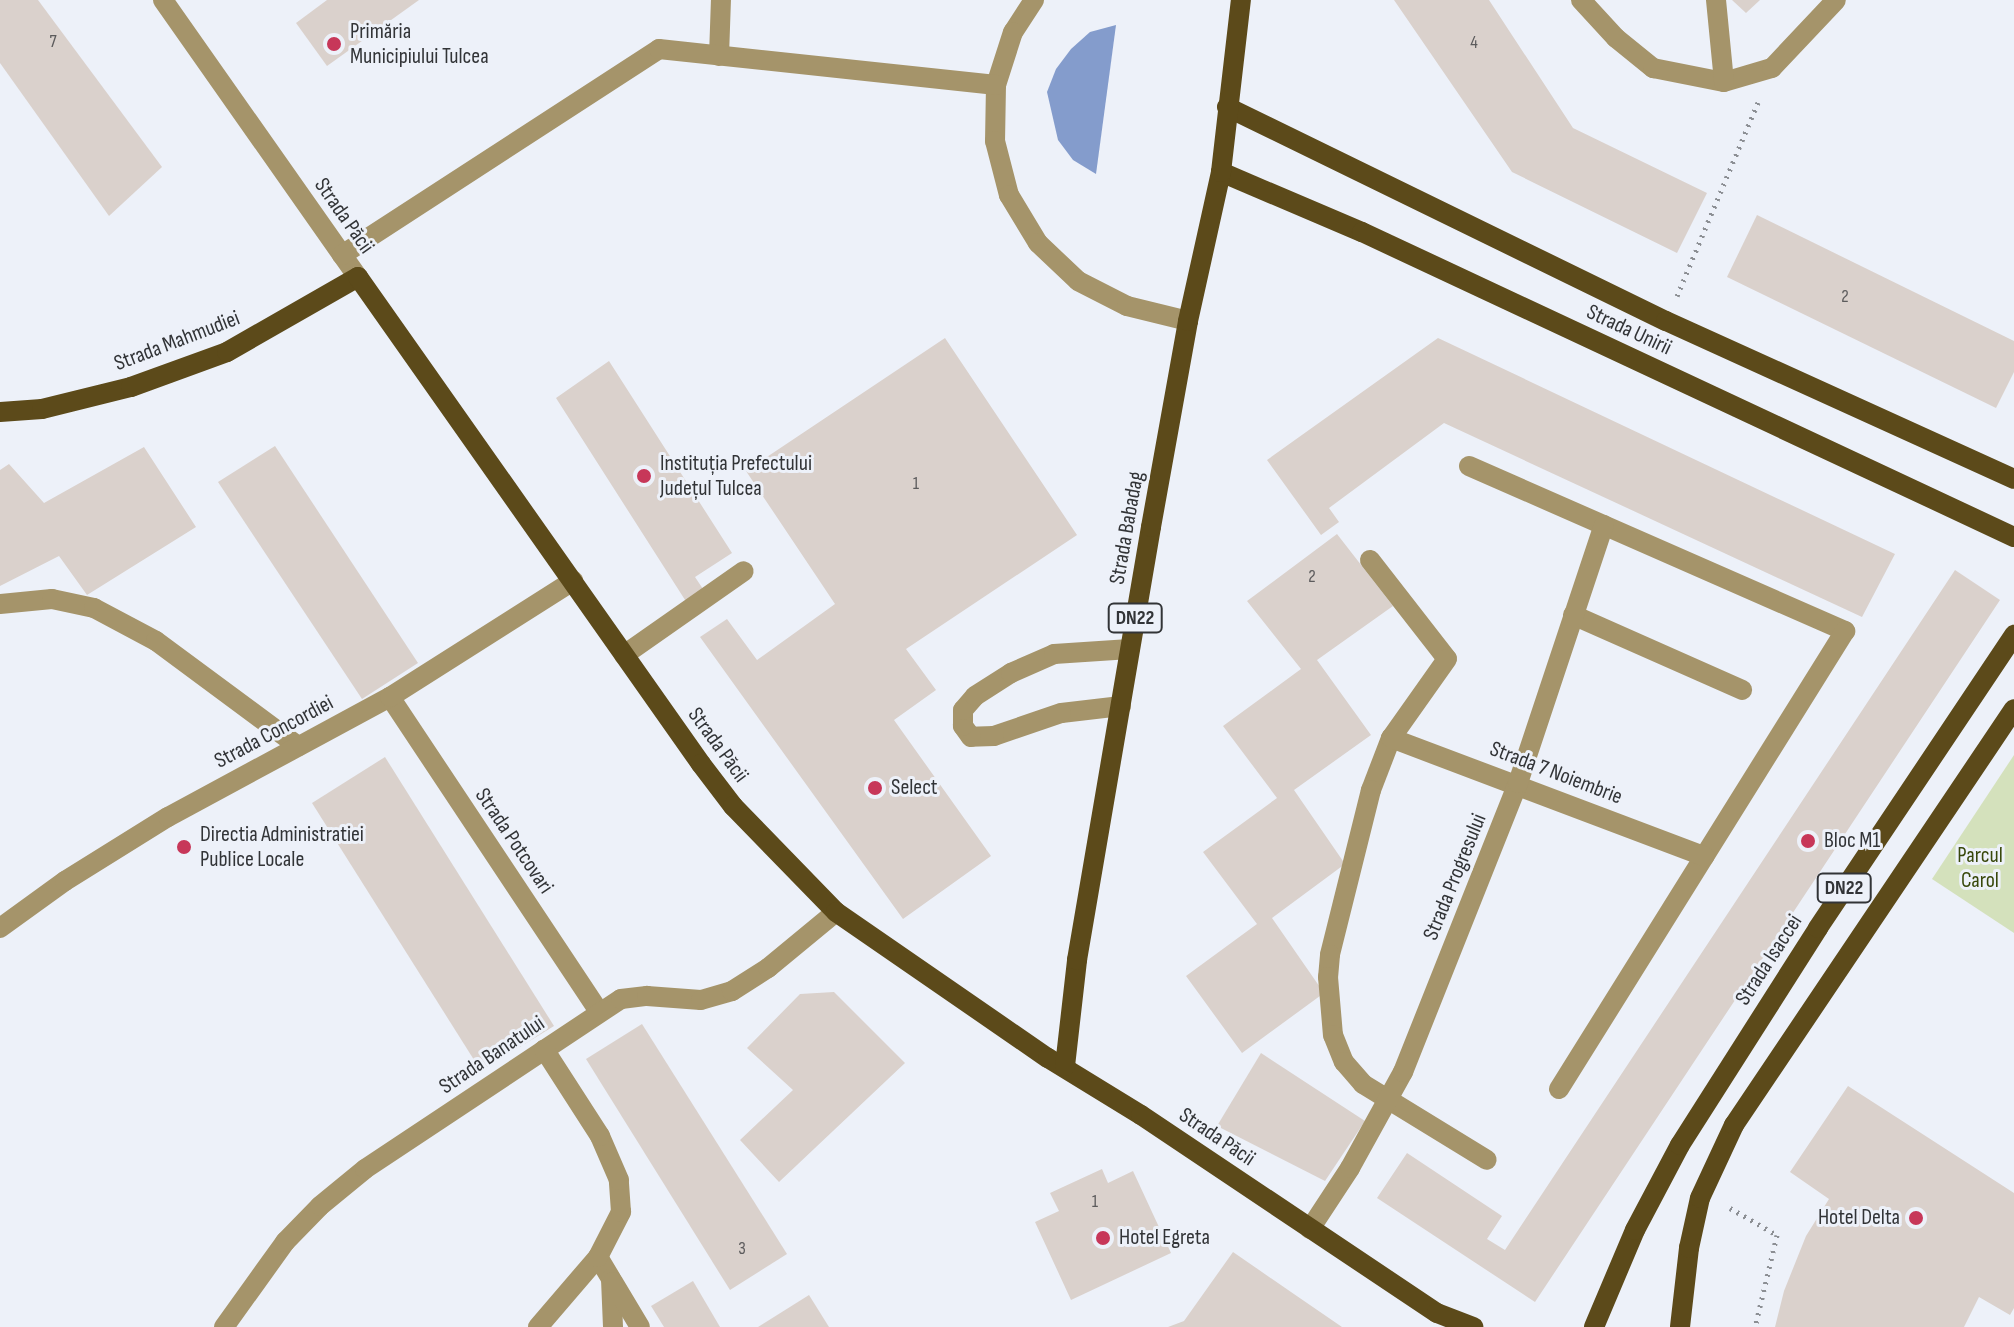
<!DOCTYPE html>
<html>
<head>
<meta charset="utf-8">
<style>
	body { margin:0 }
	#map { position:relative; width:2014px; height:1327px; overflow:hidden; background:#edf1f9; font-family:"Sofia Sans Condensed",sans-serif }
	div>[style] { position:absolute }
	.green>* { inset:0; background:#d4e1bc }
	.water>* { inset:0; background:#849ccc }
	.building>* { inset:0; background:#dad1cc }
	.path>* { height:5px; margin-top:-2.5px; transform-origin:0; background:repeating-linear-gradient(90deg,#8c8f94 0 2px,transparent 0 8px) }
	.minor>* { height:20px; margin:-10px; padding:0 10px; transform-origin:10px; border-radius:10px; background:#a5946a }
	.major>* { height:20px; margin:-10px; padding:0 10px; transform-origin:10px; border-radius:10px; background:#5c4a1a }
	.dots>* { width:22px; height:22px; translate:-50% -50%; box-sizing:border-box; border:4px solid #edf1f9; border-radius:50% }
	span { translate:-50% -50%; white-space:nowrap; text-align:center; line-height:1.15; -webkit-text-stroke:6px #edf1f9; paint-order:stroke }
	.number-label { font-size:18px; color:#5c5b5c }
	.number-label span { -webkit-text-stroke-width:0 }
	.shield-label span { padding:2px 6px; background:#edf1f9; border:2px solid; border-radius:6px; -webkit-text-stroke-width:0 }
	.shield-label { font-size:20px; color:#323437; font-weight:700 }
	.poi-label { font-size:22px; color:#323437 }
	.left { translate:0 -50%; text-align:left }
	.right { translate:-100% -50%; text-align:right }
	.street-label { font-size:22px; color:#323437 }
	.park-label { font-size:22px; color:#38480b }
</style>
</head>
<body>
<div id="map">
	<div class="green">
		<div style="clip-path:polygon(2014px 755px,2014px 933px,1932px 879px)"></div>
	</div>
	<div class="water">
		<div style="clip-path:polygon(1116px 25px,1096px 174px,1073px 160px,1058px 140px,1047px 92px,1056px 69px,1071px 49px,1090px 32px)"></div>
	</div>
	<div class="building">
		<div style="clip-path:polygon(0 0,38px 0,162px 167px,109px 216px,0 63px)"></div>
		<div style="clip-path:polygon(327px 0,419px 0,327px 66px,296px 23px)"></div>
		<div style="clip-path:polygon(1394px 0,1489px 0,1573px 128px,1707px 193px,1677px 253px,1512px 172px)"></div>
		<div style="clip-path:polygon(1732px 0,1760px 0,1746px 13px)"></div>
		<div style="clip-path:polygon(1757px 215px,2014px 341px,2014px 372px,1996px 408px,1727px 277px)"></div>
		<div style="clip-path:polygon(945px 338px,1077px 535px,906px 649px,936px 690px,894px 720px,991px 856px,903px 919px,700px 637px,727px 619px,757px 660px,835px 604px,746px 471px)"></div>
		<div style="clip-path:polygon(1438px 338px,1895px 554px,1862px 617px,1444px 423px,1329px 508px,1339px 522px,1321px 535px,1267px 460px)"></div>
		<div style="clip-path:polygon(609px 361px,732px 553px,695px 577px,705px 592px,687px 603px,556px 398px)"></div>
		<div style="clip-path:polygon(275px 446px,418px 663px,362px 699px,218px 482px)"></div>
		<div style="clip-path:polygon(144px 447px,196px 527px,87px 595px,59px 556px,0 586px,0 470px,9px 464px,44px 503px)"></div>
		<div style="clip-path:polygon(1337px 534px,1393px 606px,1317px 660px,1371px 735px,1294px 790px,1345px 864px,1272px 918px,1324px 993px,1242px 1053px,1186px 976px,1257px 924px,1203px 852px,1277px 798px,1223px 726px,1301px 669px,1247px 601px)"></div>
		<div style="clip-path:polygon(1955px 570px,2000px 600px,1535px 1302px,1377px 1198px,1407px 1153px,1502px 1216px,1487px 1239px,1505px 1250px)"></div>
		<div style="clip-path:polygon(385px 757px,554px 1026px,481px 1071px,312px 803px)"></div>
		<div style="clip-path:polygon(834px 992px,905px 1063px,779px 1182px,740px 1140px,793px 1090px,747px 1048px,800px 994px)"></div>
		<div style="clip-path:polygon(642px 1024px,787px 1254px,730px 1290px,586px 1059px)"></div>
		<div style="clip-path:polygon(1261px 1053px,1365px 1121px,1325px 1181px,1217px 1126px)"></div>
		<div style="clip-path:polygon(1848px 1086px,2014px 1193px,2014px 1308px,2010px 1315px,1979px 1297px,1964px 1327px,1775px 1327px,1784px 1291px,1806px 1236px,1829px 1199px,1790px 1172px)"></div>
		<div style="clip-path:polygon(1102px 1169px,1108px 1183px,1133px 1171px,1171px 1253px,1071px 1300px,1035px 1222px,1059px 1211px,1050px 1193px)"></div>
		<div style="clip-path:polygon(1233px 1252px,1291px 1292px,1342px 1327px,1168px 1327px,1184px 1321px)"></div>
		<div style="clip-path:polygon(693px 1281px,720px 1327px,664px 1327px,651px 1306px)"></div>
		<div style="clip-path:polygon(809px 1295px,829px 1327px,758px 1327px)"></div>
	</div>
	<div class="path">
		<div style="left:1677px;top:296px;width:210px;rotate:-67.3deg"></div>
		<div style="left:1730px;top:1208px;width:54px;rotate:29.9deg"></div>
		<div style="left:1777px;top:1235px;width:95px;rotate:103.4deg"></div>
	</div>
	<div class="minor">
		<div style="left:163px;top:0;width:339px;rotate:54.9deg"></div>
		<div style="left:1034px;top:0;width:38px;rotate:123deg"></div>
		<div style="left:1013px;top:32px;width:56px;rotate:107.8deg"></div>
		<div style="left:996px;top:85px;width:56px;rotate:91deg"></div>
		<div style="left:995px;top:141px;width:56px;rotate:75.5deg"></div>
		<div style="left:1009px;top:195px;width:56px;rotate:58.9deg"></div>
		<div style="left:1038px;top:243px;width:55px;rotate:43.5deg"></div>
		<div style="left:1078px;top:281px;width:55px;rotate:27deg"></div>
		<div style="left:1127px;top:306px;width:63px;rotate:13.8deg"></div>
		<div style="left:1581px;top:0;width:52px;rotate:47.4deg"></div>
		<div style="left:1616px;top:38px;width:48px;rotate:39deg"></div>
		<div style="left:1653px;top:68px;width:72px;rotate:11.2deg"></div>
		<div style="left:1724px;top:82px;width:50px;rotate:-16.3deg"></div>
		<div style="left:1772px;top:68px;width:93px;rotate:-46.7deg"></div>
		<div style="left:1716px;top:0;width:82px;rotate:84.4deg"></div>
		<div style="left:719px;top:56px;width:56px;rotate:-88deg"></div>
		<div style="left:342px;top:255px;width:378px;rotate:-33deg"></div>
		<div style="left:659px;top:49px;width:339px;rotate:6.1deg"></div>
		<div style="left:1469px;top:466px;width:411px;rotate:23.7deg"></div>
		<div style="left:1845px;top:631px;width:540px;rotate:121.98deg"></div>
		<div style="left:1370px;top:560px;width:125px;rotate:52.1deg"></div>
		<div style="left:1447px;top:659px;width:97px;rotate:125.3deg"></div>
		<div style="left:1391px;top:738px;width:56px;rotate:111deg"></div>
		<div style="left:1371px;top:790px;width:170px;rotate:104deg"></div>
		<div style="left:1330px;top:955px;width:22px;rotate:95deg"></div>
		<div style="left:1328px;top:977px;width:58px;rotate:85.1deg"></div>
		<div style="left:1333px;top:1035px;width:29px;rotate:68deg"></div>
		<div style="left:1344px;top:1062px;width:29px;rotate:49deg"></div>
		<div style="left:1363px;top:1084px;width:145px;rotate:31.5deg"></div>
		<div style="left:0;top:604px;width:52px;rotate:-5.5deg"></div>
		<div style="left:52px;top:599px;width:43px;rotate:12.1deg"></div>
		<div style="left:94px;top:608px;width:70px;rotate:28deg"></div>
		<div style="left:156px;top:641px;width:177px;rotate:36.5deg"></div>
		<div style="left:1573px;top:615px;width:185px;rotate:23.9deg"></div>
		<div style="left:624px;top:655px;width:146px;rotate:-35deg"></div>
		<div style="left:390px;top:697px;width:377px;rotate:56.4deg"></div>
		<div style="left:1121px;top:706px;width:60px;rotate:173.3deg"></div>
		<div style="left:1061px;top:713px;width:71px;rotate:161.1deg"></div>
		<div style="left:994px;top:736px;width:23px;rotate:178deg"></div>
		<div style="left:971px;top:737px;width:14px;rotate:-126deg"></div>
		<div style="left:963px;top:726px;width:16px;rotate:-90deg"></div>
		<div style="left:963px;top:710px;width:18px;rotate:-49deg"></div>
		<div style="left:975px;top:696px;width:43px;rotate:-32.6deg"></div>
		<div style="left:1011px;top:673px;width:47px;rotate:-23.8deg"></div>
		<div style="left:1054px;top:654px;width:76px;rotate:-3.8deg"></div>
		<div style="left:1391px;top:738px;width:335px;rotate:20.7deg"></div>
		<div style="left:0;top:928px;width:80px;rotate:-35.9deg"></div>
		<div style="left:65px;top:881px;width:121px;rotate:-31.9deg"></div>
		<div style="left:168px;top:817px;width:252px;rotate:-28.4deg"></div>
		<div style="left:390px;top:697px;width:217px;rotate:-32.4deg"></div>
		<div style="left:1310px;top:1229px;width:73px;rotate:-56.7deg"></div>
		<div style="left:1350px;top:1168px;width:110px;rotate:-61.1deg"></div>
		<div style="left:1403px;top:1072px;width:311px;rotate:-68.3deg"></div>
		<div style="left:1518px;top:783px;width:272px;rotate:-71.6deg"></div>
		<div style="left:598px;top:1257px;width:26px;rotate:59deg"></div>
		<div style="left:611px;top:1279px;width:48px;rotate:87.6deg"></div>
		<div style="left:613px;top:1282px;width:52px;rotate:59deg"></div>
		<div style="left:224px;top:1327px;width:105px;rotate:-54.3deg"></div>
		<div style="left:285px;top:1242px;width:50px;rotate:-45.8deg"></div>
		<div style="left:320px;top:1206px;width:58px;rotate:-39.4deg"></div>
		<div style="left:365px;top:1169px;width:307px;rotate:-33.6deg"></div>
		<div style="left:621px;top:999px;width:26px;rotate:-7deg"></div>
		<div style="left:647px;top:996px;width:54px;rotate:4.2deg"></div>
		<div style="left:701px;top:1000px;width:32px;rotate:-16deg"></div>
		<div style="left:732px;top:991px;width:43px;rotate:-32.6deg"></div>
		<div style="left:768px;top:968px;width:88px;rotate:-39.5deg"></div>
		<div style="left:538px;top:1327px;width:92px;rotate:-49.4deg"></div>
		<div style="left:598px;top:1257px;width:51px;rotate:-62.9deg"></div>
		<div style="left:621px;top:1212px;width:32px;rotate:-94deg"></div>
		<div style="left:619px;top:1180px;width:48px;rotate:-113.4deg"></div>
		<div style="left:600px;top:1136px;width:103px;rotate:-122.8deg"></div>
	</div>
	<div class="major">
		<div style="left:1227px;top:107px;width:488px;rotate:26deg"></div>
		<div style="left:1666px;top:321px;width:382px;rotate:24.4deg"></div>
		<div style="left:1221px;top:172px;width:153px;rotate:23.1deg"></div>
		<div style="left:1362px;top:232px;width:720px;rotate:25.07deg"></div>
		<div style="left:0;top:412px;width:42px;rotate:-4.1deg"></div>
		<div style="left:42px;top:409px;width:92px;rotate:-13.9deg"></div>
		<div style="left:131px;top:387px;width:102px;rotate:-20deg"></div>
		<div style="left:227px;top:352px;width:151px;rotate:-29.8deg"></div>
		<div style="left:358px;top:277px;width:596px;rotate:54.84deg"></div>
		<div style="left:701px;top:764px;width:53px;rotate:52.7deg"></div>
		<div style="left:733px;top:806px;width:148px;rotate:45.8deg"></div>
		<div style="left:836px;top:912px;width:257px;rotate:34.6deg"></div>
		<div style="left:1048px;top:1058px;width:109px;rotate:31.5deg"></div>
		<div style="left:1141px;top:1115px;width:356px;rotate:33.8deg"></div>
		<div style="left:1437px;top:1313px;width:39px;rotate:21deg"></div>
		<div style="left:1065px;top:1066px;width:107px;rotate:-83.5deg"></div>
		<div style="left:1077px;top:960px;width:439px;rotate:-80.3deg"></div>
		<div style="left:1151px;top:527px;width:209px;rotate:-79.8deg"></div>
		<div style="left:1188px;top:321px;width:153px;rotate:-77.5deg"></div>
		<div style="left:1221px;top:172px;width:173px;rotate:-83.4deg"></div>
		<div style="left:1594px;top:1327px;width:105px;rotate:-67.1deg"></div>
		<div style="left:1635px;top:1230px;width:96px;rotate:-62.1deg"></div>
		<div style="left:1680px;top:1145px;width:257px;rotate:-57.5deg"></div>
		<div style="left:1818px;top:928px;width:353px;rotate:-56.2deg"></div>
		<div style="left:1680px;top:1327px;width:80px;rotate:-83.5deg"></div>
		<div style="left:1689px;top:1248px;width:51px;rotate:-77.6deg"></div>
		<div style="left:1700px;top:1198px;width:81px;rotate:-65deg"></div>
		<div style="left:1734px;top:1125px;width:501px;rotate:-56.06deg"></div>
	</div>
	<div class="dots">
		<div style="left:334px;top:44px;background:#c73759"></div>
		<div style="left:644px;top:476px;background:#c73759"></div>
		<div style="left:875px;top:788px;background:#c73759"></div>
		<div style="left:1808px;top:841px;background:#c73759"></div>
		<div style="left:184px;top:847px;background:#c73759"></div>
		<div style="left:1916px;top:1218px;background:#c73759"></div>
		<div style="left:1103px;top:1238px;background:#c73759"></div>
	</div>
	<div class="number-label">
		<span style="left:53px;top:42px">7</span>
		<span style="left:1474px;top:43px">4</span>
		<span style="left:1845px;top:297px">2</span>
		<span style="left:916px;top:484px">1</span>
		<span style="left:1312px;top:577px">2</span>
		<span style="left:1095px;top:1202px">1</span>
		<span style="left:742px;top:1249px">3</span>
	</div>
	<div class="shield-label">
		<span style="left:1135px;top:618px">DN22</span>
		<span style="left:1844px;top:888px">DN22</span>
	</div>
	<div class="poi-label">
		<span class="left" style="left:350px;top:44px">Primăria<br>Municipiului Tulcea</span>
		<span class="left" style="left:660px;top:476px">Instituția Prefectului<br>Județul Tulcea</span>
		<span class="left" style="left:891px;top:788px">Select</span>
		<span class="left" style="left:200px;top:847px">Directia Administratiei<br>Publice Locale</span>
		<span class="left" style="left:1824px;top:841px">Bloc M1</span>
		<span class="right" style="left:1900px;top:1218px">Hotel Delta</span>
		<span class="left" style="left:1119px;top:1238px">Hotel Egreta</span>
	</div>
	<div class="street-label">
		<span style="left:344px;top:216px;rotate:55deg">Strada Păcii</span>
		<span style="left:1629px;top:330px;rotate:25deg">Strada Unirii</span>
		<span style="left:177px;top:341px;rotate:-21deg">Strada Mahmudiei</span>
		<span style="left:1127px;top:528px;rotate:-80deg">Strada Babadag</span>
		<span style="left:274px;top:732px;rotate:-28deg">Strada Concordiei</span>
		<span style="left:718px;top:745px;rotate:54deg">Strada Păcii</span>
		<span style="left:1556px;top:773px;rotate:21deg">Strada 7 Noiembrie</span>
		<span style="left:514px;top:841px;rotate:56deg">Strada Potcovari</span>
		<span style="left:1455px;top:877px;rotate:-68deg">Strada Progresului</span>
		<span style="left:1769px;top:960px;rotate:-57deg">Strada Isaccei</span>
		<span style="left:492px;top:1055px;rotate:-34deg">Strada Banatului</span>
		<span style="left:1217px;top:1137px;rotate:34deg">Strada Păcii</span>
	</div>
	<div class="park-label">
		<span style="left:1980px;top:868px">Parcul<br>Carol</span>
	</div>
</div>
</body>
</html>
